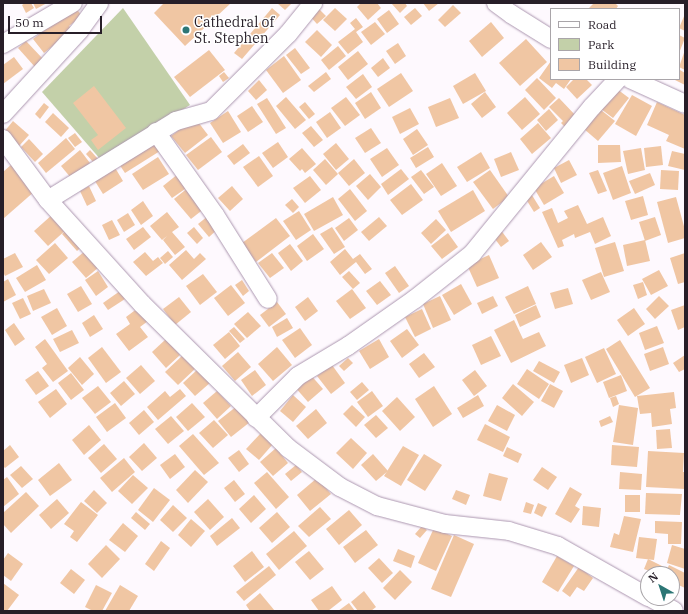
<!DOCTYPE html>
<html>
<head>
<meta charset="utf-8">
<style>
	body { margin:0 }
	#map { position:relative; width:688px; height:614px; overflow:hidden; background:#fef9fe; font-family:"IBM Plex Serif",serif }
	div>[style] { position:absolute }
	.green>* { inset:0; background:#c3d0a9 }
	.building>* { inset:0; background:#f0c6a3 }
	.roads { filter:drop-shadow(0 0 1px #ac97b0) drop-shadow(0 0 1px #ac97b0) }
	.minor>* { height:18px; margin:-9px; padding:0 9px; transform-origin:9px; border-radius:9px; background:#fff }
	.dots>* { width:11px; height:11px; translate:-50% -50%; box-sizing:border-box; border:2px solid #fff; border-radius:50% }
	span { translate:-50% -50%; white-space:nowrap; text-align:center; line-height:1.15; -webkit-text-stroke:3px #fff; paint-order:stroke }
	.poi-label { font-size:14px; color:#271e28 }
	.left { translate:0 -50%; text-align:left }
	.frame { position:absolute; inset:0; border:4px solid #271e28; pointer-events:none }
	.legend { position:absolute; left:550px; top:8px; width:130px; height:72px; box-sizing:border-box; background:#fff; border:1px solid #a9a5a9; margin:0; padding:5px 7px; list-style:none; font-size:12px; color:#271e28 }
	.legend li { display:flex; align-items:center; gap:8px; height:20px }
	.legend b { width:20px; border:1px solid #a9a5a9 }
	.north { position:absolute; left:640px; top:566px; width:40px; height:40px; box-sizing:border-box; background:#fff; border:1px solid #a9a5a9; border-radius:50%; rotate:321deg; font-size:11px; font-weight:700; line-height:16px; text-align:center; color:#271e28 }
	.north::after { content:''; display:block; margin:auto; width:14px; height:18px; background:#2c7675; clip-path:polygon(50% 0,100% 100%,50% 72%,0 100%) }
	.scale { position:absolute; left:8px; top:16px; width:94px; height:18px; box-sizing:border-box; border:2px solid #271e28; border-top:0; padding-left:5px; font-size:12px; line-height:14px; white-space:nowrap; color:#271e28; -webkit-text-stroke:3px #fff; paint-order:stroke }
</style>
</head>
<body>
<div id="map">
	<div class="green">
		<div style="clip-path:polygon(123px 8px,190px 105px,109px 157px,101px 160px,42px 92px)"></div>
	</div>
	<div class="building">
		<div style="clip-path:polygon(25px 3px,31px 3px,34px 8px,26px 13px,22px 5px)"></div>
		<div style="clip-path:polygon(33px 3px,47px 3px,36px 9px)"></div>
		<div style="clip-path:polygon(164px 3px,231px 3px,185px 46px,154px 13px)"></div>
		<div style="clip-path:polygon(277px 3px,292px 3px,285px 10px)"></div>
		<div style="clip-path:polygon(361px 3px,377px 3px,381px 8px,368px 20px,357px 7px)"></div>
		<div style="clip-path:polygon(391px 3px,405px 3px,407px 6px,400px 13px)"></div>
		<div style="clip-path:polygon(423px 3px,439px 3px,429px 11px)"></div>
		<div style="clip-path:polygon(594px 3px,615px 3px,618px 6px,616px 9px,588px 9px)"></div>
		<div style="clip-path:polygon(453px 5px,461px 13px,445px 27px,438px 20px)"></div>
		<div style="clip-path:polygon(316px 6px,326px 16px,317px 24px,308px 14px)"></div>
		<div style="clip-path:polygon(75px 7px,82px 16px,69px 26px,73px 30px,44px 53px,33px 39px)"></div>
		<div style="clip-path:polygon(272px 8px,280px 15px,242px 59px,234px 53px)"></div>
		<div style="clip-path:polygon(335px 8px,347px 19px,335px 31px,323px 20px)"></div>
		<div style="clip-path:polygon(415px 8px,422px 16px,411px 25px,404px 17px)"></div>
		<div style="clip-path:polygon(389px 10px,399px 24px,387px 33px,377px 19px)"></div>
		<div style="clip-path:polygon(685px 14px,685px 31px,679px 28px)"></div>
		<div style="clip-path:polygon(356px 18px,363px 27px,356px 32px,363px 42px,348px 54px,338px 42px,355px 29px,350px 23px)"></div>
		<div style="clip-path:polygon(375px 22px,385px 34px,371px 45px,361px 32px)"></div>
		<div style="clip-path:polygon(491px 22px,504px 38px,482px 57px,469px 41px)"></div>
		<div style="clip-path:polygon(317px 30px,332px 45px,321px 57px,305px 42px)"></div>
		<div style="clip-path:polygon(679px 35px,685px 38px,679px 53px)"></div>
		<div style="clip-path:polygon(526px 39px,547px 62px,520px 86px,499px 63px)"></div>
		<div style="clip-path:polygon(26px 41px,44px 60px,35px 67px,18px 48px)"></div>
		<div style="clip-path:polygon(398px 43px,406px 56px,395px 64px,386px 51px)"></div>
		<div style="clip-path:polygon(338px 46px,346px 56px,329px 70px,321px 60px)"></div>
		<div style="clip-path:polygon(295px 48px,310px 68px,301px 74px,286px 55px)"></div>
		<div style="clip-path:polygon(209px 50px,225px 70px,190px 97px,174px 77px)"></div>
		<div style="clip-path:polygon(685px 50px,685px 70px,679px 67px)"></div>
		<div style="clip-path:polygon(358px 51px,368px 64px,348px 80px,338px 67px)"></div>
		<div style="clip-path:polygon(284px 56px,301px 80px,283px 93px,266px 70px)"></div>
		<div style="clip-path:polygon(14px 57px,23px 69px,3px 84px,3px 65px)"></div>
		<div style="clip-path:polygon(383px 58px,390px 68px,378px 77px,371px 68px)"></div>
		<div style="clip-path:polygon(551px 61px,551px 79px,571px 79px,564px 89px,556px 83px,552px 88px,539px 78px)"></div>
		<div style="clip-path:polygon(680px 70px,685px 73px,685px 85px,673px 79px,679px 79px)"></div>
		<div style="clip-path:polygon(224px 72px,229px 78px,223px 82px,219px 76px)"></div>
		<div style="clip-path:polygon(326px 72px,331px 79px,314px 92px,308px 86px)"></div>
		<div style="clip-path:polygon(401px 73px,413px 91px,389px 107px,377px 89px)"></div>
		<div style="clip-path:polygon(475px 73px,486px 91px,463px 104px,453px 86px)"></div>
		<div style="clip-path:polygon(363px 74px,372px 87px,356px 99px,346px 87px)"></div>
		<div style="clip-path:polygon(537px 78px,556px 98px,544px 110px,525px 90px)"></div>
		<div style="clip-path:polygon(574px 79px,586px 79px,592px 85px,577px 99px,566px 87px)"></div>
		<div style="clip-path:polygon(259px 80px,267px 90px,256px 100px,248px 91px)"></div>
		<div style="clip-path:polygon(94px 86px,126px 128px,98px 150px,91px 140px,98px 135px,73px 103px)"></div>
		<div style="clip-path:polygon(617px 89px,629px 98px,613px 118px,601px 109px)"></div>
		<div style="clip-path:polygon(371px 92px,381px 108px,365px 119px,355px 103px)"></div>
		<div style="clip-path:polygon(485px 92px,496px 107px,482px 118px,471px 104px)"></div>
		<div style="clip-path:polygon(632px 95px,652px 106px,636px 136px,615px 124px)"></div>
		<div style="clip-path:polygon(286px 97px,306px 120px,295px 129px,276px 106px)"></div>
		<div style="clip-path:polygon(346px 97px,360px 115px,345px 126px,331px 108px)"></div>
		<div style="clip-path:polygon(525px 97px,540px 114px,522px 130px,507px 113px)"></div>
		<div style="clip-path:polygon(267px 98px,286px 128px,276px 134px,257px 104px)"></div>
		<div style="clip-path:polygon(450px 98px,459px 118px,436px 127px,428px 107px)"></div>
		<div style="clip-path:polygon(559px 98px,577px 117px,566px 128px,561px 123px,563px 121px,549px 107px)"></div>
		<div style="clip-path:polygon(305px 102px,315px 114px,309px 119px,299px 107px)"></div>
		<div style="clip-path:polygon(657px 102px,685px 115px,685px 149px,666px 141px,669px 135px,647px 125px)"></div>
		<div style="clip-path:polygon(44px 103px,49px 107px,40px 119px,35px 114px)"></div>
		<div style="clip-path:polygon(252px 106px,263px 122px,248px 132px,237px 116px)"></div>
		<div style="clip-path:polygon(410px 108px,419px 124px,400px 134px,392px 117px)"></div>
		<div style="clip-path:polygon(549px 109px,558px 120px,546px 131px,537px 120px)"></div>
		<div style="clip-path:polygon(601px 110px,615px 121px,598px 141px,584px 129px)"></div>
		<div style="clip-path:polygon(228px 111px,241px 132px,223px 143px,210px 123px)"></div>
		<div style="clip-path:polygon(330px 112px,341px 128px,327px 138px,316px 122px)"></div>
		<div style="clip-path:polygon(53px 113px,69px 128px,61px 137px,45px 122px)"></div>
		<div style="clip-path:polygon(195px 118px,208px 135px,185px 153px,171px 136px)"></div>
		<div style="clip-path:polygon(13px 121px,29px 135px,19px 146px,4px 132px)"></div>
		<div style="clip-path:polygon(538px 123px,551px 138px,532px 154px,520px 139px)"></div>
		<div style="clip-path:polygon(311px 126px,323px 140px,314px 147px,302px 133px)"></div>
		<div style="clip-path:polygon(371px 128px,381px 143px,365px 153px,355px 138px)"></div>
		<div style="clip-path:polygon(417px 129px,428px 145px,413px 155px,403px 139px)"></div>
		<div style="clip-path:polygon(75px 133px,82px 142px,75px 147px,68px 138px)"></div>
		<div style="clip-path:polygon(211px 137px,222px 152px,198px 170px,186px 155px)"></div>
		<div style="clip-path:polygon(66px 138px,75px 149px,46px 173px,38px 163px)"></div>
		<div style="clip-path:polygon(29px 139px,43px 154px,35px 162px,21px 147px)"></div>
		<div style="clip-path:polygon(154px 142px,160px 151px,125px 173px,119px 164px)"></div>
		<div style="clip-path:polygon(278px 142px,288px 157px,273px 168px,262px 153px)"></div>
		<div style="clip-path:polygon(336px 143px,349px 159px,336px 170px,323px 154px)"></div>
		<div style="clip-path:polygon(243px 144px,250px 153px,234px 165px,227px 156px)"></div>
		<div style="clip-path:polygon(598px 145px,620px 145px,621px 162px,598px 163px)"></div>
		<div style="clip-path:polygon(661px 146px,663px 165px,646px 167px,644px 148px)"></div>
		<div style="clip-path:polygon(428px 147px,434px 157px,416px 168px,410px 158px)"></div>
		<div style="clip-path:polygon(302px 148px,316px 164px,305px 173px,302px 169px,300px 171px,289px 159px)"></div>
		<div style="clip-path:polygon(387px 148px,399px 165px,382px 177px,370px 159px)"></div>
		<div style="clip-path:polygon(641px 148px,645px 170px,628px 174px,623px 151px)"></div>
		<div style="clip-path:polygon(80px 150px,90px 163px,71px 178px,61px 166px)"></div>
		<div style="clip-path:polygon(90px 150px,98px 159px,94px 163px,86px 154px)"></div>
		<div style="clip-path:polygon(672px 151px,685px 154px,685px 170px,668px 166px)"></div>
		<div style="clip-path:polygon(481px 152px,490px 168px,467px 182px,457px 167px)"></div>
		<div style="clip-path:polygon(511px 152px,519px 170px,501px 177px,494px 159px)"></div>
		<div style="clip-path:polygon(259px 156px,273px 176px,258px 187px,243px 167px)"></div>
		<div style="clip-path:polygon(158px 157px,169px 174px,143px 190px,132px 174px)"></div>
		<div style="clip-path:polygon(325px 159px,338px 174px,326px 185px,313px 170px)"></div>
		<div style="clip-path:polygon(354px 159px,365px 173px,349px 186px,338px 173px)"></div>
		<div style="clip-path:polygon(569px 160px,577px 175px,561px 183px,554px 168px)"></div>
		<div style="clip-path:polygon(442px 163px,457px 186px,441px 196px,426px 174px)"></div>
		<div style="clip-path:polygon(12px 164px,35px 191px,3px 219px,3px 172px)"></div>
		<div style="clip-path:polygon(114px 166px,123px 181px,103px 194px,93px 178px)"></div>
		<div style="clip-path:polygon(622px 166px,631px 193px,613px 200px,603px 173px)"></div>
		<div style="clip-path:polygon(401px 169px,409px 179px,388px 195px,381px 184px)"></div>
		<div style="clip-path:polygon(421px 170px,434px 187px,424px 194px,411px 177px)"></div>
		<div style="clip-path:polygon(490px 170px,509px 197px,493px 209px,473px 182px)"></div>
		<div style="clip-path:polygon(598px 170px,607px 191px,598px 194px,589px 173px)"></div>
		<div style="clip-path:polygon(661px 170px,679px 171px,678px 190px,660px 189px)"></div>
		<div style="clip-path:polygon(650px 173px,655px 185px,635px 194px,629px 181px)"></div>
		<div style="clip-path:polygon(178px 174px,188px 187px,172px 198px,163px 186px)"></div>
		<div style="clip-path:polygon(370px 174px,381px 187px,368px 200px,356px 186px)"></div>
		<div style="clip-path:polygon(310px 176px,321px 190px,305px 203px,293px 188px)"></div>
		<div style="clip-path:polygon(554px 176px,564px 193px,544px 205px,534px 188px)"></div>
		<div style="clip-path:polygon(411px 184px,423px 200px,402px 215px,390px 200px)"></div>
		<div style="clip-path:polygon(89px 186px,96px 201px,87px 206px,80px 191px)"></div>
		<div style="clip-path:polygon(232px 186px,243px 199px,230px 211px,218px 198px)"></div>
		<div style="clip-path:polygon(189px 187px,205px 208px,191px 219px,174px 199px)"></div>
		<div style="clip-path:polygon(350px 189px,367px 211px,355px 221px,338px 199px)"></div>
		<div style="clip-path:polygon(473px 190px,485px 211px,451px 232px,438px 211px)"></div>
		<div style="clip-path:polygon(530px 192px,540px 208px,534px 212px,524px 196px)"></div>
		<div style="clip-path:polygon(643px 196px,648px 215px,631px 220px,625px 201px)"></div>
		<div style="clip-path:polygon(333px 197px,343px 215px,314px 231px,304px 214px)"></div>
		<div style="clip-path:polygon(676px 197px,685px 230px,685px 238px,668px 243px,657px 202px)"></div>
		<div style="clip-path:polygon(292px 199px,299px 207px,293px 213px,285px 205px)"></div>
		<div style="clip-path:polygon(143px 201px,153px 216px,141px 225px,131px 210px)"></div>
		<div style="clip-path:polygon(578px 205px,587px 224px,603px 217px,611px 236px,595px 244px,590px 232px,575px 238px,574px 234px,562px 240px,564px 246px,558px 248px,542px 212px,552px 208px,558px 223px,568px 218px,564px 211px)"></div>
		<div style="clip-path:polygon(299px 211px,311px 230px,296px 240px,283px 221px)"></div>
		<div style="clip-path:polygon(167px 212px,179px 227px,172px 232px,185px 247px,175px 255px,163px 240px,167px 236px,162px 240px,150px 226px)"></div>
		<div style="clip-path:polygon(128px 213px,135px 225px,124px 232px,117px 220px)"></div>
		<div style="clip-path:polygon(53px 214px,67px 229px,48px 246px,34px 231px)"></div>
		<div style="clip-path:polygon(208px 216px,219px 228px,209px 237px,198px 224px)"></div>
		<div style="clip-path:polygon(379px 217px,387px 226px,369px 241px,361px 232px)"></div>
		<div style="clip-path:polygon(655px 217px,661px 235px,645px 241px,639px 222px)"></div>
		<div style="clip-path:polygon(276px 218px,290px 236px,256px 262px,242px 243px)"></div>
		<div style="clip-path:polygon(349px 218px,358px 230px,344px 241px,335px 228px)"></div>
		<div style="clip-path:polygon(436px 219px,446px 230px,431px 244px,421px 233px)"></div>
		<div style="clip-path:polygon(112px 220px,120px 235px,109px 240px,102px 225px)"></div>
		<div style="clip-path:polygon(70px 227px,85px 244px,77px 251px,62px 234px)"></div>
		<div style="clip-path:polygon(143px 227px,151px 237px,134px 250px,126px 239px)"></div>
		<div style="clip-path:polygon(194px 227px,203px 238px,197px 244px,187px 233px)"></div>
		<div style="clip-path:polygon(332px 227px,345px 247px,334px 254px,320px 234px)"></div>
		<div style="clip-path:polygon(500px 229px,509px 241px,501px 247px,492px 235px)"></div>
		<div style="clip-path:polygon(448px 233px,458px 247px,442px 259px,431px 246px)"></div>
		<div style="clip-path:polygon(313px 234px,324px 249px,307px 261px,297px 246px)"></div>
		<div style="clip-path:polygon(645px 240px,650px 261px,627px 266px,623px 245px)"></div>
		<div style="clip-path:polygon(541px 242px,552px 257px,533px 270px,523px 255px)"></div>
		<div style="clip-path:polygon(615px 242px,624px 271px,604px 277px,595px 248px)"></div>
		<div style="clip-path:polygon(55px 243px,68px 258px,49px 274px,36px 260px)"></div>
		<div style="clip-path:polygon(290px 244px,303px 261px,291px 271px,278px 253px)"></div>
		<div style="clip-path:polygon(345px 249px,353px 259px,360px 254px,372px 269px,365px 274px,356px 262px,340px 275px,330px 262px)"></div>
		<div style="clip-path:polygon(186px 250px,194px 259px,200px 253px,206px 259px,182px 280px,169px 265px)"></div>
		<div style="clip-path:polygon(85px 251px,99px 267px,86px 278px,72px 262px)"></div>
		<div style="clip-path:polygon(168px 251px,173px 257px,165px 264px,160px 258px)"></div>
		<div style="clip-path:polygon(145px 252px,153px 261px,158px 257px,163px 263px,146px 276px,133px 262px)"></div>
		<div style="clip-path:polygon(15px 253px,23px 267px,5px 276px,3px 272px,3px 259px)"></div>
		<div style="clip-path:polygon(272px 253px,284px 268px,270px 278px,258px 263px)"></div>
		<div style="clip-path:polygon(685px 253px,685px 282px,678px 284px,670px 258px)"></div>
		<div style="clip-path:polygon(489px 255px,499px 278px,477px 287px,467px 265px)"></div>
		<div style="clip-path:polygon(37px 265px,46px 280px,25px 292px,16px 278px)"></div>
		<div style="clip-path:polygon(395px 266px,409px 286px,399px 293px,385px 273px)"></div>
		<div style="clip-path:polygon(659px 270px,668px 286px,651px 295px,642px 279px)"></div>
		<div style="clip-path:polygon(98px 271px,108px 287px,96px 296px,85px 280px)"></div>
		<div style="clip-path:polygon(349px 271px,360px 283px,353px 289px,342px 277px)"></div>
		<div style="clip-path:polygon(601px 272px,610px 292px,591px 300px,582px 280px)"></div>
		<div style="clip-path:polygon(203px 274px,217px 292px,200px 305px,186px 286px)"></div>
		<div style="clip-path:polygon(8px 279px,16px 295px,3px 302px,3px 282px)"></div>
		<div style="clip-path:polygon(242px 280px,249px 291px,243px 296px,235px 285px)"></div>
		<div style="clip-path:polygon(380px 281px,391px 295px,377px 305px,366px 291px)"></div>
		<div style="clip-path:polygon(643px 282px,647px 295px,638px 299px,633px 285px)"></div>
		<div style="clip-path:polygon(461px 284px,472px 304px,454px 315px,442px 295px)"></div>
		<div style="clip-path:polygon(231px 285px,245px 303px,228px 316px,214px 298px)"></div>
		<div style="clip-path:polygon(81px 286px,92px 304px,78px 312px,67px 294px)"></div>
		<div style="clip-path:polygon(528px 286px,536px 304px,514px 314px,505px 297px)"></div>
		<div style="clip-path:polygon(568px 288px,573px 304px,555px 309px,550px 293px)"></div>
		<div style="clip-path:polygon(44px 289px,51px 303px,33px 311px,27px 296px)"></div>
		<div style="clip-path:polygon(352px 289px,366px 308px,350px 319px,336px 301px)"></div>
		<div style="clip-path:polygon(120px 291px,125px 299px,108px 310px,103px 303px)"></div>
		<div style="clip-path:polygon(440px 296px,451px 320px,433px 328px,423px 304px)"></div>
		<div style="clip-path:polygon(493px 296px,498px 306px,482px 314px,477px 303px)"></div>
		<div style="clip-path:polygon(659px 296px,669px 306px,655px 319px,646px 309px)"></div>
		<div style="clip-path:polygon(179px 297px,191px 312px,175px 325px,163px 309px)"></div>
		<div style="clip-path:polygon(308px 297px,318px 311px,305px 321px,295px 307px)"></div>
		<div style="clip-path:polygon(23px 298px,31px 314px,20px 319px,12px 303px)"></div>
		<div style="clip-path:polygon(277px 302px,286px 314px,269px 327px,260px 315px)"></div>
		<div style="clip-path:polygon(536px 305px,541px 317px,520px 327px,515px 315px)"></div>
		<div style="clip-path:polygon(685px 305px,685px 327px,678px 330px,671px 310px)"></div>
		<div style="clip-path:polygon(57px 308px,67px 326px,52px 335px,41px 317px)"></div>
		<div style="clip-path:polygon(138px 308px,148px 321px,140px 327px,148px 337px,129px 351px,116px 334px,130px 324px,126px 317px)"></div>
		<div style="clip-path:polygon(634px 308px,645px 324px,628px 336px,617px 320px)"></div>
		<div style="clip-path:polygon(422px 309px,431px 329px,415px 337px,405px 317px)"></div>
		<div style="clip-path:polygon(248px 312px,261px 326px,247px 338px,234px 324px)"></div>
		<div style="clip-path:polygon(94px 315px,103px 329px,90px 337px,82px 323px)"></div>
		<div style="clip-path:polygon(287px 318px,293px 328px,277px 337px,272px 327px)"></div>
		<div style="clip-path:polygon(514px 320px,523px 339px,539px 332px,546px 346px,511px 363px,494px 330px)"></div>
		<div style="clip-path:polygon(14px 323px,25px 339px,15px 346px,5px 330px)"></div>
		<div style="clip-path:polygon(657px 326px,664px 343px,645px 350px,639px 333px)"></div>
		<div style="clip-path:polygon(234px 327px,245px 339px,240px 343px,229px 331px)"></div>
		<div style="clip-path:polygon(300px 328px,312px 345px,295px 358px,282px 340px)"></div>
		<div style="clip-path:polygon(407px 329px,419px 345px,402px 358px,390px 341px)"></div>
		<div style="clip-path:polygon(72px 330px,79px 343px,60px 352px,53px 339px)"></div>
		<div style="clip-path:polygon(229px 332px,240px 346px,225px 359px,213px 345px)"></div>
		<div style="clip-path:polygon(491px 336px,501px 356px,481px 365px,472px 345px)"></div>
		<div style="clip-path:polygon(45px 339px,68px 371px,53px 382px,42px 368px,47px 364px,35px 347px)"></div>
		<div style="clip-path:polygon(166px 339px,180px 355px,166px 368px,152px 352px)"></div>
		<div style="clip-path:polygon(379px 339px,389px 357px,370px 369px,359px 351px)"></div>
		<div style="clip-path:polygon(620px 340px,650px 388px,635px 397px,606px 349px)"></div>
		<div style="clip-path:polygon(102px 347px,121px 372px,106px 383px,88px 358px)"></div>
		<div style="clip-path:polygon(277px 347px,292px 365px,273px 381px,258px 364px)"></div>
		<div style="clip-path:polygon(663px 347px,669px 364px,650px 371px,644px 354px)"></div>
		<div style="clip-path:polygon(604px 348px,616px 374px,597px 383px,585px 357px)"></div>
		<div style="clip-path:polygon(238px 352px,251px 367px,235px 381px,222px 366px)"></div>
		<div style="clip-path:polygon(424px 353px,435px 367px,419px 378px,409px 364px)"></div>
		<div style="clip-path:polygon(184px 354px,197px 367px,178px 385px,165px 372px)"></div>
		<div style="clip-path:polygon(685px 355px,685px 369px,679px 372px,673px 363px)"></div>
		<div style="clip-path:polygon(80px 357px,94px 374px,82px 385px,68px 368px)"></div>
		<div style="clip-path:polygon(348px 358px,353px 363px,344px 371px,339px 366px)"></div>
		<div style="clip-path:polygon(582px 358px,589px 375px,571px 383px,564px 365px)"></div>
		<div style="clip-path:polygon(539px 361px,560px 372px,554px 383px,533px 371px)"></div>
		<div style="clip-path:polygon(141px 365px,155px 381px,140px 394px,126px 378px)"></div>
		<div style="clip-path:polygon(332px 365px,345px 383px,331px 394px,317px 376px)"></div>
		<div style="clip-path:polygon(199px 368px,211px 382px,195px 396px,183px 383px)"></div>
		<div style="clip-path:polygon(527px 369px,549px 384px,539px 399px,517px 384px)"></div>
		<div style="clip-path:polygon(255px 370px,266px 385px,252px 396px,241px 380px)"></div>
		<div style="clip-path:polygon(475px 370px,487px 386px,474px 396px,462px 380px)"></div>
		<div style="clip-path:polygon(38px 371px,49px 386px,36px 395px,25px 380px)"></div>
		<div style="clip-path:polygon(71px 373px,84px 390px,71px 400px,58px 383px)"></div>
		<div style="clip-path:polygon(309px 373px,323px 389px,308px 402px,294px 386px)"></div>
		<div style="clip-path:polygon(621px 375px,627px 391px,609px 398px,603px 382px)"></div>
		<div style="clip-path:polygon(124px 381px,135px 394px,121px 406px,110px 393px)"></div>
		<div style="clip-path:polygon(362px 382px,369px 390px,357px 400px,350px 392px)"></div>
		<div style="clip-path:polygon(513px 384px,534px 402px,522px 416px,502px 398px)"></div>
		<div style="clip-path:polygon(550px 384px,563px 391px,554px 408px,541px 401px)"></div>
		<div style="clip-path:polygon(98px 386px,111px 402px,95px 414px,82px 398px)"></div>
		<div style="clip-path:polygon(434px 386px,452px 414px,433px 427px,415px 399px)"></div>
		<div style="clip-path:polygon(56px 389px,67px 404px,50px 418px,38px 402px)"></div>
		<div style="clip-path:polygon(180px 389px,186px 396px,158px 420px,147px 407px,165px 391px,170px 397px)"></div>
		<div style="clip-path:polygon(217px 391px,231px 406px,217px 419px,203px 403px)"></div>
		<div style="clip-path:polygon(372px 391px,383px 406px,368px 417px,357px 402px)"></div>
		<div style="clip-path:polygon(674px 392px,676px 408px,670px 409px,672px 424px,652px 427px,651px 413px,640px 414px,637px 396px)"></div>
		<div style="clip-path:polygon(293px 395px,306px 407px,293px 422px,280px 411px)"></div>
		<div style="clip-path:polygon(478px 395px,484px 406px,463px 418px,457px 408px)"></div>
		<div style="clip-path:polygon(616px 396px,619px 404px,613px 407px,610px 398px)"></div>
		<div style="clip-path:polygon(397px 397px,415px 417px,400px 431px,382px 411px)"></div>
		<div style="clip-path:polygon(115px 403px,126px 418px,107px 432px,96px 417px)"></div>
		<div style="clip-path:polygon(192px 403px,205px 417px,188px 431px,176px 417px)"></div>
		<div style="clip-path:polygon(352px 405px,365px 417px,356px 427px,343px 414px)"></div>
		<div style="clip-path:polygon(497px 405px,515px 415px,507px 431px,488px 421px)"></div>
		<div style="clip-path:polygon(619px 405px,638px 408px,633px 445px,613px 442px)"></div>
		<div style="clip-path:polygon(237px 406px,250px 422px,231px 437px,218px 421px)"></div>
		<div style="clip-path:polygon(316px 409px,327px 423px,308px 439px,296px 426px)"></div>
		<div style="clip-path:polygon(144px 410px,154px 422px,139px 435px,129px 423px)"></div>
		<div style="clip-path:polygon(376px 415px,388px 428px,376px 438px,364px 425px)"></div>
		<div style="clip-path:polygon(171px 416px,184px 431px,168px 444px,155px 429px)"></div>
		<div style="clip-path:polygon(610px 416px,613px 422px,601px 427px,599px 421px)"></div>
		<div style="clip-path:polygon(214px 420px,228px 435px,213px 448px,199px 433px)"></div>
		<div style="clip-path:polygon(485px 424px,510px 437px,503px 452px,477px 440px)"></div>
		<div style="clip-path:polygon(89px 425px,101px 440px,84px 455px,72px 440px)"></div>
		<div style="clip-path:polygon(670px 429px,672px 448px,657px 449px,656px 430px)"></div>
		<div style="clip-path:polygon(261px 433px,273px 444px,259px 460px,246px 449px)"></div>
		<div style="clip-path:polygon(193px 434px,219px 463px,204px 475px,179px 446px)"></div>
		<div style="clip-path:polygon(351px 438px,367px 453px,353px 469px,336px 453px)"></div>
		<div style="clip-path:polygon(144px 443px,157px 458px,142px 471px,129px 457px)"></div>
		<div style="clip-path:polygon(104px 444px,117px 459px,101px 473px,88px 458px)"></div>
		<div style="clip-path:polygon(10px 445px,19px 457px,5px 468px,3px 466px,3px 451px)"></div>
		<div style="clip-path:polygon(612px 445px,639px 447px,637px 467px,611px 465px)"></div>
		<div style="clip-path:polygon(403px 446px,419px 455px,401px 486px,384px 476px)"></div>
		<div style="clip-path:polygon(507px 447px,522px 454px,518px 463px,503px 456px)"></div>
		<div style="clip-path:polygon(276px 448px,288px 463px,273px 476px,260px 462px)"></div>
		<div style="clip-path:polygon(239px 450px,249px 464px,239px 472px,228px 458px)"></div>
		<div style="clip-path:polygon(648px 451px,684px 453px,683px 472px,685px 472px,685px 489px,646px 487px)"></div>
		<div style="clip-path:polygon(175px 454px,185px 467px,170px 479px,160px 465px)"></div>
		<div style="clip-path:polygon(373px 454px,388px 471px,376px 481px,361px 465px)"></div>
		<div style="clip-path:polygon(424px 454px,442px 465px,425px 491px,407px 480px)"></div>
		<div style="clip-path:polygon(124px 458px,135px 472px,112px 492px,100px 478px)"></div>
		<div style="clip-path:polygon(59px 463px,72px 480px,50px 496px,38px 480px)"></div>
		<div style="clip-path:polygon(296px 465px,302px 472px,291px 481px,285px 474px)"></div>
		<div style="clip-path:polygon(21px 466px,33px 479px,22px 488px,10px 475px)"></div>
		<div style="clip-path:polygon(542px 467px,557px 477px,548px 490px,533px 480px)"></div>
		<div style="clip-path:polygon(195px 470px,208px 482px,188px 503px,176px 490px)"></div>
		<div style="clip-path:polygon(267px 472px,289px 497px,276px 509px,254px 483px)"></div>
		<div style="clip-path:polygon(620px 472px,642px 474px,641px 490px,619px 489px)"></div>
		<div style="clip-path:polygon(489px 473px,508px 478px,501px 501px,483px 496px)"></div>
		<div style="clip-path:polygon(133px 475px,148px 488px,132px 504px,118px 491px)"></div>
		<div style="clip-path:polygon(7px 477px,19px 494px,3px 507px,3px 480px)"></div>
		<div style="clip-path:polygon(317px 478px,331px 494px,310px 511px,297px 495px)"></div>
		<div style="clip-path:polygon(234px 480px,245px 494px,235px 502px,224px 488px)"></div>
		<div style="clip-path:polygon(570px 487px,582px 494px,575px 506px,580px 509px,571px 523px,555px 514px)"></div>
		<div style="clip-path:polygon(154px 488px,170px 500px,153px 522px,138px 510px)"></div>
		<div style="clip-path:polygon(94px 490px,107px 503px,97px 513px,84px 501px)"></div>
		<div style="clip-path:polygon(456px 490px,470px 495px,466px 505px,452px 499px)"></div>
		<div style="clip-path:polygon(26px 492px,39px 506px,11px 533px,3px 524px,3px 513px)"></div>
		<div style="clip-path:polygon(646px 493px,682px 494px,680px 515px,645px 514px)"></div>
		<div style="clip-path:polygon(254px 495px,266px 509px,251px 523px,239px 509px)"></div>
		<div style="clip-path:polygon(625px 495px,640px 495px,640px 512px,625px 512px)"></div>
		<div style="clip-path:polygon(57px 499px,69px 513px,51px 529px,39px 515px)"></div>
		<div style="clip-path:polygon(208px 499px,224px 517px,210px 530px,194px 512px)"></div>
		<div style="clip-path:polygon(81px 502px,98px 515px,77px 542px,70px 537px,74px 531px,64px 524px)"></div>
		<div style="clip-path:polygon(526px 502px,534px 505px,531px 514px,523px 512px)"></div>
		<div style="clip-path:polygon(538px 503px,547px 507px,542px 517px,534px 513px)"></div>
		<div style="clip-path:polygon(173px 505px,187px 518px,173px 532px,160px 520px)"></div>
		<div style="clip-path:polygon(583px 506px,601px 508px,599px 527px,582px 525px)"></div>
		<div style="clip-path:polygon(320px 507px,331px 519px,309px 537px,298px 526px)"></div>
		<div style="clip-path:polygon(349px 510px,362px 525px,339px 545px,326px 529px)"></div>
		<div style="clip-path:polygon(136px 512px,150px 524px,145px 530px,131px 518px)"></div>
		<div style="clip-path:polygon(277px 512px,290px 527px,272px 543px,259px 528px)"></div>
		<div style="clip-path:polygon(624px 516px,641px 519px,633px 552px,610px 547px,614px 533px,619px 535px)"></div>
		<div style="clip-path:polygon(232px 518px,240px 528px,217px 546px,210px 536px)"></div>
		<div style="clip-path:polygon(191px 519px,205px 531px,191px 547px,178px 535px)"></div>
		<div style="clip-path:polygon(655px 521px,682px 522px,681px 544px,668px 544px,668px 534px,655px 533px)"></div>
		<div style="clip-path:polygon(123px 523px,138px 536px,125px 552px,109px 540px)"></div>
		<div style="clip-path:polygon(422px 526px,427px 530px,420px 538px,415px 534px)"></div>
		<div style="clip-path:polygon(434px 528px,452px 536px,436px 571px,418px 563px)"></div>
		<div style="clip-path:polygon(366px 530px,378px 545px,355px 563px,343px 547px)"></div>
		<div style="clip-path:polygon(294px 531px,307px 546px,279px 570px,266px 554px)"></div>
		<div style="clip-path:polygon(454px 535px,474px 544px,451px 597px,431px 589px)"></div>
		<div style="clip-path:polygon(639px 537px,657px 539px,654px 560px,636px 558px)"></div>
		<div style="clip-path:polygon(161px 541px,170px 548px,154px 571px,145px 564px)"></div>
		<div style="clip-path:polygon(106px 545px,120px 559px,102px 578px,88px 564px)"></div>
		<div style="clip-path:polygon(672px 545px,685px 549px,685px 569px,667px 563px)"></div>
		<div style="clip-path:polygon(398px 549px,415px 556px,411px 568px,393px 561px)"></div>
		<div style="clip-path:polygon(252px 551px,264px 567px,245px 582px,233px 566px)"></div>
		<div style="clip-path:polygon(309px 551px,324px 569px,310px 580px,295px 562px)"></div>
		<div style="clip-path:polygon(8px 553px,23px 564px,11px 581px,3px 575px,3px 560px)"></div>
		<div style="clip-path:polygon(557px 556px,574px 566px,558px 592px,542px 582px)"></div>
		<div style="clip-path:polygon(379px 558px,393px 573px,382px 583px,368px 568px)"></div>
		<div style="clip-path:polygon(648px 559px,662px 566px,658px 574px,644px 569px)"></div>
		<div style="clip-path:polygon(669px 565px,685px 573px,685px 588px,672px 582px,672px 574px,665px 574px)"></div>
		<div style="clip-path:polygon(269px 566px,276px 575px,244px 601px,236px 592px)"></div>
		<div style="clip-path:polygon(579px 567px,593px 578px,584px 591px,577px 587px,570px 597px,562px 591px)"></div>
		<div style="clip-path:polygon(71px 569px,85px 580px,74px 594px,60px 583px)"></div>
		<div style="clip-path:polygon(400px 570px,412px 582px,395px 600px,383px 588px)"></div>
		<div style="clip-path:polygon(3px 583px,19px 595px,7px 611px,3px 611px)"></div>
		<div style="clip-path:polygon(96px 585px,112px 593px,102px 611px,93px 611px,85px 607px)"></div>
		<div style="clip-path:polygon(120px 585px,138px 596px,129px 611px,105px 611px)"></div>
		<div style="clip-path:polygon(332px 586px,342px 600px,328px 611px,319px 611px,311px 600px)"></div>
		<div style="clip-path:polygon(364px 591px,376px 607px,371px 611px,358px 611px,351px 602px)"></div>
		<div style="clip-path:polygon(260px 593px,275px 611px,250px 611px,246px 605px)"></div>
		<div style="clip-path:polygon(349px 603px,355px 611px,338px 611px)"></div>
	</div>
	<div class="roads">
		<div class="minor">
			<div style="left:496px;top:3px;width:19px;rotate:36deg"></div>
			<div style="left:511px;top:14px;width:47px;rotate:32deg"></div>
			<div style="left:3px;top:44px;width:81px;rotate:-30.4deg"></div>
			<div style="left:630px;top:79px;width:60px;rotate:24.4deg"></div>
			<div style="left:3px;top:114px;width:113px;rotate:-47.5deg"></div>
			<div style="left:79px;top:31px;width:34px;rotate:-54deg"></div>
			<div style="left:156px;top:132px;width:102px;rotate:54.6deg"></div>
			<div style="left:215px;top:215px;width:99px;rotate:57.8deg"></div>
			<div style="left:3px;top:139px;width:76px;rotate:53.6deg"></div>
			<div style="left:48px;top:200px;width:140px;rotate:47.9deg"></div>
			<div style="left:142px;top:304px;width:205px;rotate:44.6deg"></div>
			<div style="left:288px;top:448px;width:65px;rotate:36.9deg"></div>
			<div style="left:340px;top:487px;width:42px;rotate:27.2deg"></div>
			<div style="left:377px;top:506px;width:70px;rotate:14.8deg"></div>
			<div style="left:445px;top:524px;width:64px;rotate:6.2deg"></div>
			<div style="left:509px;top:531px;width:51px;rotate:17deg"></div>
			<div style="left:558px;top:546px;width:103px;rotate:29.5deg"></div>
			<div style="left:48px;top:200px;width:150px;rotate:-31.7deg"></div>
			<div style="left:176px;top:121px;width:36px;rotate:-16deg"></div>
			<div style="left:211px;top:111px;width:109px;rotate:-45deg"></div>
			<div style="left:288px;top:34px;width:40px;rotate:-51deg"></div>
			<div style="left:256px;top:418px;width:59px;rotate:-45deg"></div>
			<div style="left:298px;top:376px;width:58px;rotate:-31deg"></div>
			<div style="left:348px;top:346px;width:82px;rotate:-35deg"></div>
			<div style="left:415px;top:299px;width:73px;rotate:-38.3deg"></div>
			<div style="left:472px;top:254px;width:190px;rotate:-50.8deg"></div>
			<div style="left:592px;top:107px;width:38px;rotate:-47deg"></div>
			<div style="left:651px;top:598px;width:26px;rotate:29deg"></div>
		</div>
	</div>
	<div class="dots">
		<div style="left:186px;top:30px;background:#2c7675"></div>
	</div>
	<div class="poi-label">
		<span class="left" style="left:194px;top:30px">Cathedral of<br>St. Stephen</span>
	</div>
	<div class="frame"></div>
	<ul class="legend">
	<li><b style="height:5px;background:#fff"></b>Road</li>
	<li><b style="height:11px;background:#c3d0a9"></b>Park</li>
	<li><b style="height:11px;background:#f0c6a3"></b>Building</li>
	</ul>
	<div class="north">N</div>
	<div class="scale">50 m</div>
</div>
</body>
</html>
